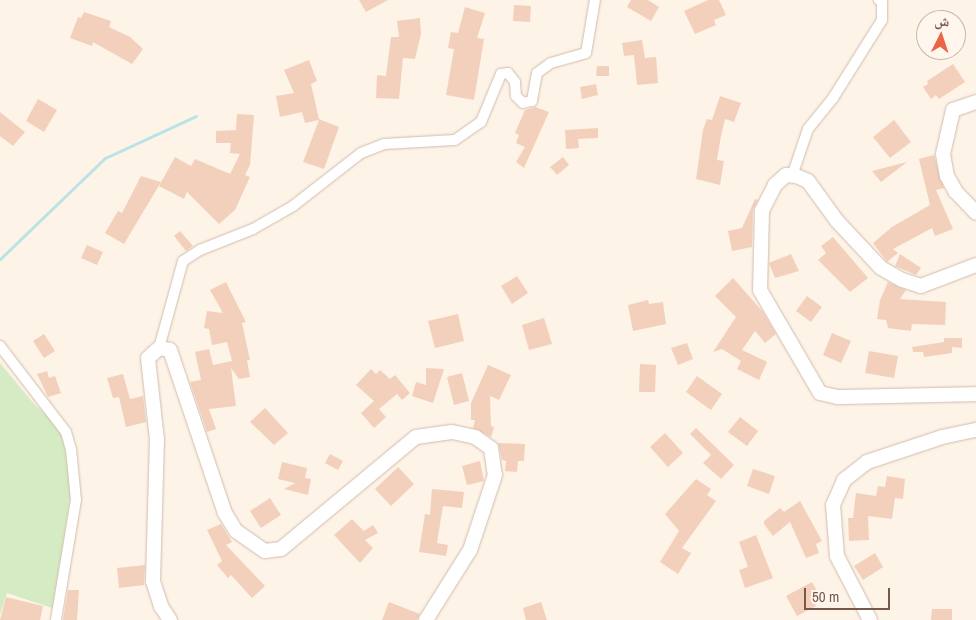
<!DOCTYPE html>
<html>
<head>
<meta charset="utf-8">
<style>
	body { margin:0 }
	#map { position:relative; width:976px; height:620px; overflow:hidden; background:#fdf3e6; font-family:"Archivo Narrow","Noto Naskh Arabic",sans-serif }
	div>[style] { position:absolute }
	.green>* { inset:0; background:#d5ebc3 }
	.stream>* { height:3px; margin:-1.5px; padding:0 1.5px; transform-origin:1.5px; border-radius:1.5px; background:#b9e3e7 }
	.building>* { inset:0; background:#f3d0bc }
	.roads { filter:drop-shadow(0 0 1px #d1bcae) drop-shadow(0 0 1px #d1bcae) }
	.street>* { height:10px; margin:-5px; padding:0 5px; transform-origin:5px; border-radius:5px; background:#fff }
	.secondary>* { height:14px; margin:-7px; padding:0 7px; transform-origin:7px; border-radius:7px; background:#fff }
	span { translate:-50% -50%; white-space:nowrap; text-align:center; line-height:1.15; -webkit-text-stroke:4px #fff7ed; paint-order:stroke }
	.north { position:absolute; left:916px; top:10px; width:50px; height:50px; box-sizing:border-box; background:#fff7ed; border:1px solid #c9b7ab; border-radius:50%; rotate:4deg; font-size:14px; font-weight:700; line-height:20px; text-align:center; color:#775849 }
	.north::after { content:''; display:block; margin:auto; width:18px; height:22px; background:#ea6548; clip-path:polygon(50% 0,100% 100%,50% 72%,0 100%) }
	.scale { position:absolute; left:804px; top:588px; width:86px; height:22px; box-sizing:border-box; border:2px solid #775849; border-top:0; padding-left:6px; font-size:15px; line-height:18px; white-space:nowrap; color:#775849; -webkit-text-stroke:4px #fff7ed; paint-order:stroke }
</style>
</head>
<body>
<div id="map">
	<div class="green">
		<div style="clip-path:polygon(0 363px,34px 404px,59px 427px,64px 441px,71px 490px,59px 573px,58px 610px,7px 593px,0 615px)"></div>
	</div>
	<div class="stream">
		<div style="left:0;top:259px;width:146px;rotate:-43.9deg"></div>
		<div style="left:105px;top:158px;width:100px;rotate:-24.8deg"></div>
	</div>
	<div class="building">
		<div style="clip-path:polygon(359px 0,388px 0,366px 12px)"></div>
		<div style="clip-path:polygon(631px 0,648px 0,659px 7px,651px 21px,627px 7px)"></div>
		<div style="clip-path:polygon(708px 0,719px 0,726px 15px,714px 20px,716px 25px,695px 34px,684px 11px)"></div>
		<div style="clip-path:polygon(514px 5px,531px 6px,530px 22px,513px 21px)"></div>
		<div style="clip-path:polygon(465px 7px,485px 13px,477px 38px,484px 39px,474px 100px,446px 95px,454px 49px,448px 48px,451px 32px,458px 33px)"></div>
		<div style="clip-path:polygon(84px 12px,111px 21px,109px 27px,130px 37px,143px 49px,132px 64px,93px 42px,92px 46px,70px 38px,78px 17px,81px 18px)"></div>
		<div style="clip-path:polygon(420px 18px,421px 34px,415px 59px,403px 58px,399px 99px,376px 98px,377px 75px,386px 76px,391px 37px,399px 37px,397px 21px)"></div>
		<div style="clip-path:polygon(642px 40px,645px 58px,656px 57px,658px 83px,637px 85px,634px 55px,624px 56px,622px 43px)"></div>
		<div style="clip-path:polygon(309px 60px,317px 81px,311px 84px,319px 119px,339px 127px,324px 169px,303px 162px,319px 120px,305px 123px,302px 112px,280px 117px,276px 96px,294px 93px,284px 70px)"></div>
		<div style="clip-path:polygon(953px 64px,965px 82px,939px 99px,936px 95px,931px 99px,923px 87px,928px 84px,927px 81px)"></div>
		<div style="clip-path:polygon(597px 66px,609px 66px,609px 76px,596px 76px)"></div>
		<div style="clip-path:polygon(596px 84px,598px 95px,582px 99px,580px 87px)"></div>
		<div style="clip-path:polygon(720px 96px,741px 103px,734px 122px,725px 119px,721px 136px,717px 160px,724px 161px,720px 185px,696px 179px,703px 130px,707px 119px,712px 120px)"></div>
		<div style="clip-path:polygon(38px 99px,57px 110px,44px 132px,26px 121px)"></div>
		<div style="clip-path:polygon(535px 107px,549px 112px,524px 168px,516px 162px,525px 147px,516px 143px,519px 135px,515px 133px,525px 110px)"></div>
		<div style="clip-path:polygon(0 112px,25px 132px,13px 146px,0 136px)"></div>
		<div style="clip-path:polygon(237px 114px,254px 115px,250px 165px,245px 175px,250px 177px,235px 210px,219px 224px,187px 192px,184px 199px,159px 186px,175px 157px,191px 166px,195px 159px,230px 174px,240px 154px,230px 153px,231px 143px,216px 143px,216px 131px,236px 130px)"></div>
		<div style="clip-path:polygon(894px 120px,911px 142px,890px 158px,873px 137px)"></div>
		<div style="clip-path:polygon(598px 128px,598px 138px,578px 139px,579px 148px,566px 149px,565px 130px)"></div>
		<div style="clip-path:polygon(934px 155px,944px 188px,936px 190px,953px 229px,935px 236px,932px 228px,893px 249px,898px 253px,887px 262px,873px 243px,892px 227px,930px 205px,919px 159px)"></div>
		<div style="clip-path:polygon(563px 157px,569px 165px,557px 175px,550px 167px)"></div>
		<div style="clip-path:polygon(907px 162px,881px 182px,872px 171px)"></div>
		<div style="clip-path:polygon(141px 176px,161px 182px,124px 244px,105px 233px,118px 211px,122px 213px)"></div>
		<div style="clip-path:polygon(755px 199px,758px 200px,753px 210px,752px 247px,732px 251px,728px 231px,742px 228px)"></div>
		<div style="clip-path:polygon(180px 231px,193px 246px,186px 251px,174px 236px)"></div>
		<div style="clip-path:polygon(833px 237px,868px 278px,850px 292px,818px 260px,826px 253px,821px 246px)"></div>
		<div style="clip-path:polygon(87px 245px,103px 252px,97px 265px,81px 258px)"></div>
		<div style="clip-path:polygon(791px 254px,799px 271px,775px 278px,769px 263px)"></div>
		<div style="clip-path:polygon(900px 254px,921px 268px,916px 275px,895px 266px)"></div>
		<div style="clip-path:polygon(517px 276px,528px 293px,512px 304px,501px 286px)"></div>
		<div style="clip-path:polygon(733px 278px,763px 312px,776px 334px,765px 343px,755px 331px,742px 350px,767px 362px,759px 380px,737px 369px,741px 361px,722px 349px,713px 352px,736px 317px,715px 296px)"></div>
		<div style="clip-path:polygon(226px 282px,246px 322px,242px 323px,250px 360px,247px 360px,250px 377px,239px 379px,231px 368px,236px 406px,209px 409px,216px 429px,207px 432px,190px 382px,201px 380px,195px 352px,209px 349px,213px 365px,232px 361px,227px 342px,212px 345px,209px 329px,204px 328px,207px 311px,223px 313px,210px 290px)"></div>
		<div style="clip-path:polygon(888px 282px,906px 290px,900px 299px,946px 302px,945px 325px,912px 324px,911px 331px,888px 328px,886px 320px,877px 319px,880px 300px)"></div>
		<div style="clip-path:polygon(807px 296px,822px 307px,811px 322px,796px 311px)"></div>
		<div style="clip-path:polygon(648px 300px,649px 304px,663px 302px,666px 324px,633px 331px,628px 305px)"></div>
		<div style="clip-path:polygon(458px 314px,464px 341px,435px 348px,428px 321px)"></div>
		<div style="clip-path:polygon(544px 318px,552px 344px,529px 350px,522px 325px)"></div>
		<div style="clip-path:polygon(832px 333px,851px 341px,841px 363px,823px 355px)"></div>
		<div style="clip-path:polygon(44px 334px,55px 351px,44px 358px,33px 341px)"></div>
		<div style="clip-path:polygon(944px 338px,962px 338px,962px 348px,952px 347px,952px 353px,924px 357px,923px 352px,913px 352px,912px 347px,944px 342px)"></div>
		<div style="clip-path:polygon(687px 343px,693px 359px,678px 365px,671px 348px)"></div>
		<div style="clip-path:polygon(869px 351px,898px 356px,894px 378px,865px 373px)"></div>
		<div style="clip-path:polygon(640px 364px,656px 365px,655px 392px,639px 392px)"></div>
		<div style="clip-path:polygon(488px 365px,511px 375px,499px 400px,490px 396px,491px 426px,494px 427px,491px 437px,473px 428px,475px 420px,471px 420px,471px 403px)"></div>
		<div style="clip-path:polygon(426px 368px,444px 369px,433px 403px,412px 396px,416px 382px,426px 385px)"></div>
		<div style="clip-path:polygon(371px 369px,376px 374px,380px 370px,390px 379px,395px 375px,410px 393px,402px 400px,397px 394px,379px 409px,386px 417px,374px 428px,361px 413px,374px 401px,356px 385px)"></div>
		<div style="clip-path:polygon(47px 371px,49px 378px,55px 376px,61px 393px,48px 397px,37px 374px)"></div>
		<div style="clip-path:polygon(462px 373px,469px 401px,454px 405px,447px 377px)"></div>
		<div style="clip-path:polygon(123px 374px,130px 399px,143px 396px,146px 422px,126px 427px,119px 397px,113px 398px,107px 378px)"></div>
		<div style="clip-path:polygon(697px 376px,722px 394px,711px 410px,686px 392px)"></div>
		<div style="clip-path:polygon(265px 408px,288px 433px,274px 445px,250px 422px)"></div>
		<div style="clip-path:polygon(740px 417px,758px 431px,747px 446px,728px 432px)"></div>
		<div style="clip-path:polygon(696px 428px,734px 465px,721px 479px,703px 463px,711px 455px,690px 434px)"></div>
		<div style="clip-path:polygon(665px 433px,683px 453px,668px 467px,650px 447px)"></div>
		<div style="clip-path:polygon(498px 443px,525px 444px,524px 461px,518px 461px,517px 472px,505px 471px,506px 461px,502px 460px)"></div>
		<div style="clip-path:polygon(330px 454px,343px 461px,338px 470px,325px 463px)"></div>
		<div style="clip-path:polygon(480px 461px,484px 481px,467px 485px,462px 466px)"></div>
		<div style="clip-path:polygon(282px 462px,307px 468px,305px 478px,311px 479px,308px 495px,284px 489px,295px 483px,278px 479px)"></div>
		<div style="clip-path:polygon(398px 467px,414px 484px,391px 506px,375px 489px)"></div>
		<div style="clip-path:polygon(753px 469px,775px 476px,769px 494px,747px 486px)"></div>
		<div style="clip-path:polygon(887px 476px,905px 479px,903px 499px,895px 498px,892px 519px,868px 516px,869px 540px,849px 541px,848px 518px,853px 518px,856px 493px,876px 496px,878px 486px,885px 487px)"></div>
		<div style="clip-path:polygon(696px 479px,711px 489px,707px 495px,716px 501px,682px 548px,691px 553px,678px 574px,660px 562px,679px 531px,665px 514px)"></div>
		<div style="clip-path:polygon(432px 489px,464px 492px,462px 508px,443px 506px,437px 543px,448px 545px,446px 556px,419px 552px,425px 514px,430px 515px)"></div>
		<div style="clip-path:polygon(270px 498px,281px 515px,261px 528px,250px 511px)"></div>
		<div style="clip-path:polygon(800px 501px,822px 541px,816px 544px,819px 553px,806px 558px,790px 522px,773px 536px,764px 524px,764px 521px,780px 508px,784px 512px)"></div>
		<div style="clip-path:polygon(352px 519px,364px 531px,373px 525px,378px 533px,365px 540px,373px 548px,360px 563px,334px 535px)"></div>
		<div style="clip-path:polygon(221px 524px,232px 542px,226px 545px,265px 586px,252px 598px,231px 575px,228px 578px,217px 565px,222px 561px,207px 530px)"></div>
		<div style="clip-path:polygon(756px 535px,773px 578px,745px 588px,739px 570px,748px 567px,739px 542px)"></div>
		<div style="clip-path:polygon(875px 553px,883px 567px,863px 580px,854px 566px)"></div>
		<div style="clip-path:polygon(145px 565px,144px 585px,119px 588px,117px 568px)"></div>
		<div style="clip-path:polygon(812px 582px,819px 594px,811px 598px,816px 606px,797px 616px,786px 596px)"></div>
		<div style="clip-path:polygon(68px 590px,79px 590px,77px 620px,63px 620px)"></div>
		<div style="clip-path:polygon(6px 597px,43px 606px,40px 620px,0 620px)"></div>
		<div style="clip-path:polygon(389px 602px,420px 614px,417px 620px,382px 620px)"></div>
		<div style="clip-path:polygon(541px 602px,547px 620px,526px 620px,523px 608px)"></div>
		<div style="clip-path:polygon(932px 609px,952px 609px,952px 620px,931px 620px)"></div>
	</div>
	<div class="roads">
		<div class="street">
			<div style="left:792px;top:176px;width:50px;rotate:-71.2deg"></div>
			<div style="left:808px;top:129px;width:40px;rotate:-51deg"></div>
			<div style="left:833px;top:98px;width:92px;rotate:-57.9deg"></div>
			<div style="left:882px;top:20px;width:18px;rotate:-90deg"></div>
			<div style="left:882px;top:2px;width:4px;rotate:-146deg"></div>
			<div style="left:0;top:346px;width:108px;rotate:52.5deg"></div>
			<div style="left:66px;top:432px;width:18px;rotate:74deg"></div>
			<div style="left:71px;top:449px;width:51px;rotate:84.4deg"></div>
			<div style="left:76px;top:500px;width:122px;rotate:99.5deg"></div>
			<div style="left:159px;top:348px;width:90px;rotate:-74.6deg"></div>
			<div style="left:183px;top:261px;width:20px;rotate:-33deg"></div>
			<div style="left:200px;top:250px;width:57px;rotate:-21.6deg"></div>
			<div style="left:253px;top:229px;width:46px;rotate:-29.9deg"></div>
			<div style="left:293px;top:206px;width:86px;rotate:-37.9deg"></div>
			<div style="left:361px;top:153px;width:25px;rotate:-21deg"></div>
			<div style="left:384px;top:144px;width:71px;rotate:-3.2deg"></div>
			<div style="left:455px;top:140px;width:32px;rotate:-35deg"></div>
			<div style="left:481px;top:122px;width:52px;rotate:-67.4deg"></div>
			<div style="left:501px;top:74px;width:7px;rotate:-8deg"></div>
			<div style="left:508px;top:73px;width:11px;rotate:52deg"></div>
			<div style="left:515px;top:82px;width:14px;rotate:86deg"></div>
			<div style="left:516px;top:96px;width:10px;rotate:45deg"></div>
			<div style="left:523px;top:103px;width:9px;rotate:-13deg"></div>
			<div style="left:532px;top:101px;width:28px;rotate:-80deg"></div>
			<div style="left:537px;top:73px;width:17px;rotate:-36deg"></div>
			<div style="left:551px;top:63px;width:36px;rotate:-16deg"></div>
			<div style="left:586px;top:53px;width:54px;rotate:-80.4deg"></div>
		</div>
		<div class="secondary">
			<div style="left:976px;top:102px;width:24px;rotate:161deg"></div>
			<div style="left:953px;top:110px;width:45px;rotate:102.8deg"></div>
			<div style="left:943px;top:154px;width:22px;rotate:80deg"></div>
			<div style="left:947px;top:176px;width:18px;rotate:61deg"></div>
			<div style="left:956px;top:192px;width:29px;rotate:46deg"></div>
			<div style="left:976px;top:265px;width:59px;rotate:159.1deg"></div>
			<div style="left:921px;top:286px;width:20px;rotate:-162deg"></div>
			<div style="left:902px;top:280px;width:24px;rotate:-150deg"></div>
			<div style="left:881px;top:268px;width:64px;rotate:-133.1deg"></div>
			<div style="left:837px;top:221px;width:49px;rotate:-125.9deg"></div>
			<div style="left:808px;top:181px;width:13px;rotate:-157deg"></div>
			<div style="left:796px;top:176px;width:10px;rotate:-174deg"></div>
			<div style="left:786px;top:175px;width:15px;rotate:138deg"></div>
			<div style="left:775px;top:185px;width:28px;rotate:117deg"></div>
			<div style="left:762px;top:210px;width:80px;rotate:91.4deg"></div>
			<div style="left:760px;top:290px;width:119px;rotate:59.8deg"></div>
			<div style="left:820px;top:393px;width:18px;rotate:13deg"></div>
			<div style="left:838px;top:397px;width:138px;rotate:-1.2deg"></div>
			<div style="left:170px;top:620px;width:17px;rotate:-123deg"></div>
			<div style="left:161px;top:606px;width:26px;rotate:-108deg"></div>
			<div style="left:153px;top:581px;width:141px;rotate:-88.4deg"></div>
			<div style="left:157px;top:440px;width:82px;rotate:-96.3deg"></div>
			<div style="left:148px;top:358px;width:15px;rotate:-42deg"></div>
			<div style="left:159px;top:348px;width:11px;rotate:10deg"></div>
			<div style="left:170px;top:350px;width:172px;rotate:71.4deg"></div>
			<div style="left:225px;top:513px;width:21px;rotate:59deg"></div>
			<div style="left:236px;top:531px;width:35px;rotate:35deg"></div>
			<div style="left:265px;top:551px;width:16px;rotate:-7deg"></div>
			<div style="left:281px;top:549px;width:175px;rotate:-39.7deg"></div>
			<div style="left:416px;top:437px;width:36px;rotate:-8deg"></div>
			<div style="left:452px;top:432px;width:24px;rotate:12deg"></div>
			<div style="left:475px;top:437px;width:19px;rotate:35deg"></div>
			<div style="left:491px;top:448px;width:27px;rotate:82deg"></div>
			<div style="left:495px;top:475px;width:79px;rotate:108.4deg"></div>
			<div style="left:470px;top:550px;width:83px;rotate:122.2deg"></div>
			<div style="left:870px;top:620px;width:72px;rotate:-117.3deg"></div>
			<div style="left:837px;top:556px;width:51px;rotate:-94.5deg"></div>
			<div style="left:833px;top:505px;width:27px;rotate:-66deg"></div>
			<div style="left:844px;top:480px;width:29px;rotate:-38deg"></div>
			<div style="left:867px;top:462px;width:79px;rotate:-18.4deg"></div>
			<div style="left:942px;top:437px;width:35px;rotate:-12deg"></div>
		</div>
	</div>
	<div class="north">ش</div>
	<div class="scale">50 m</div>
</div>
</body>
</html>
